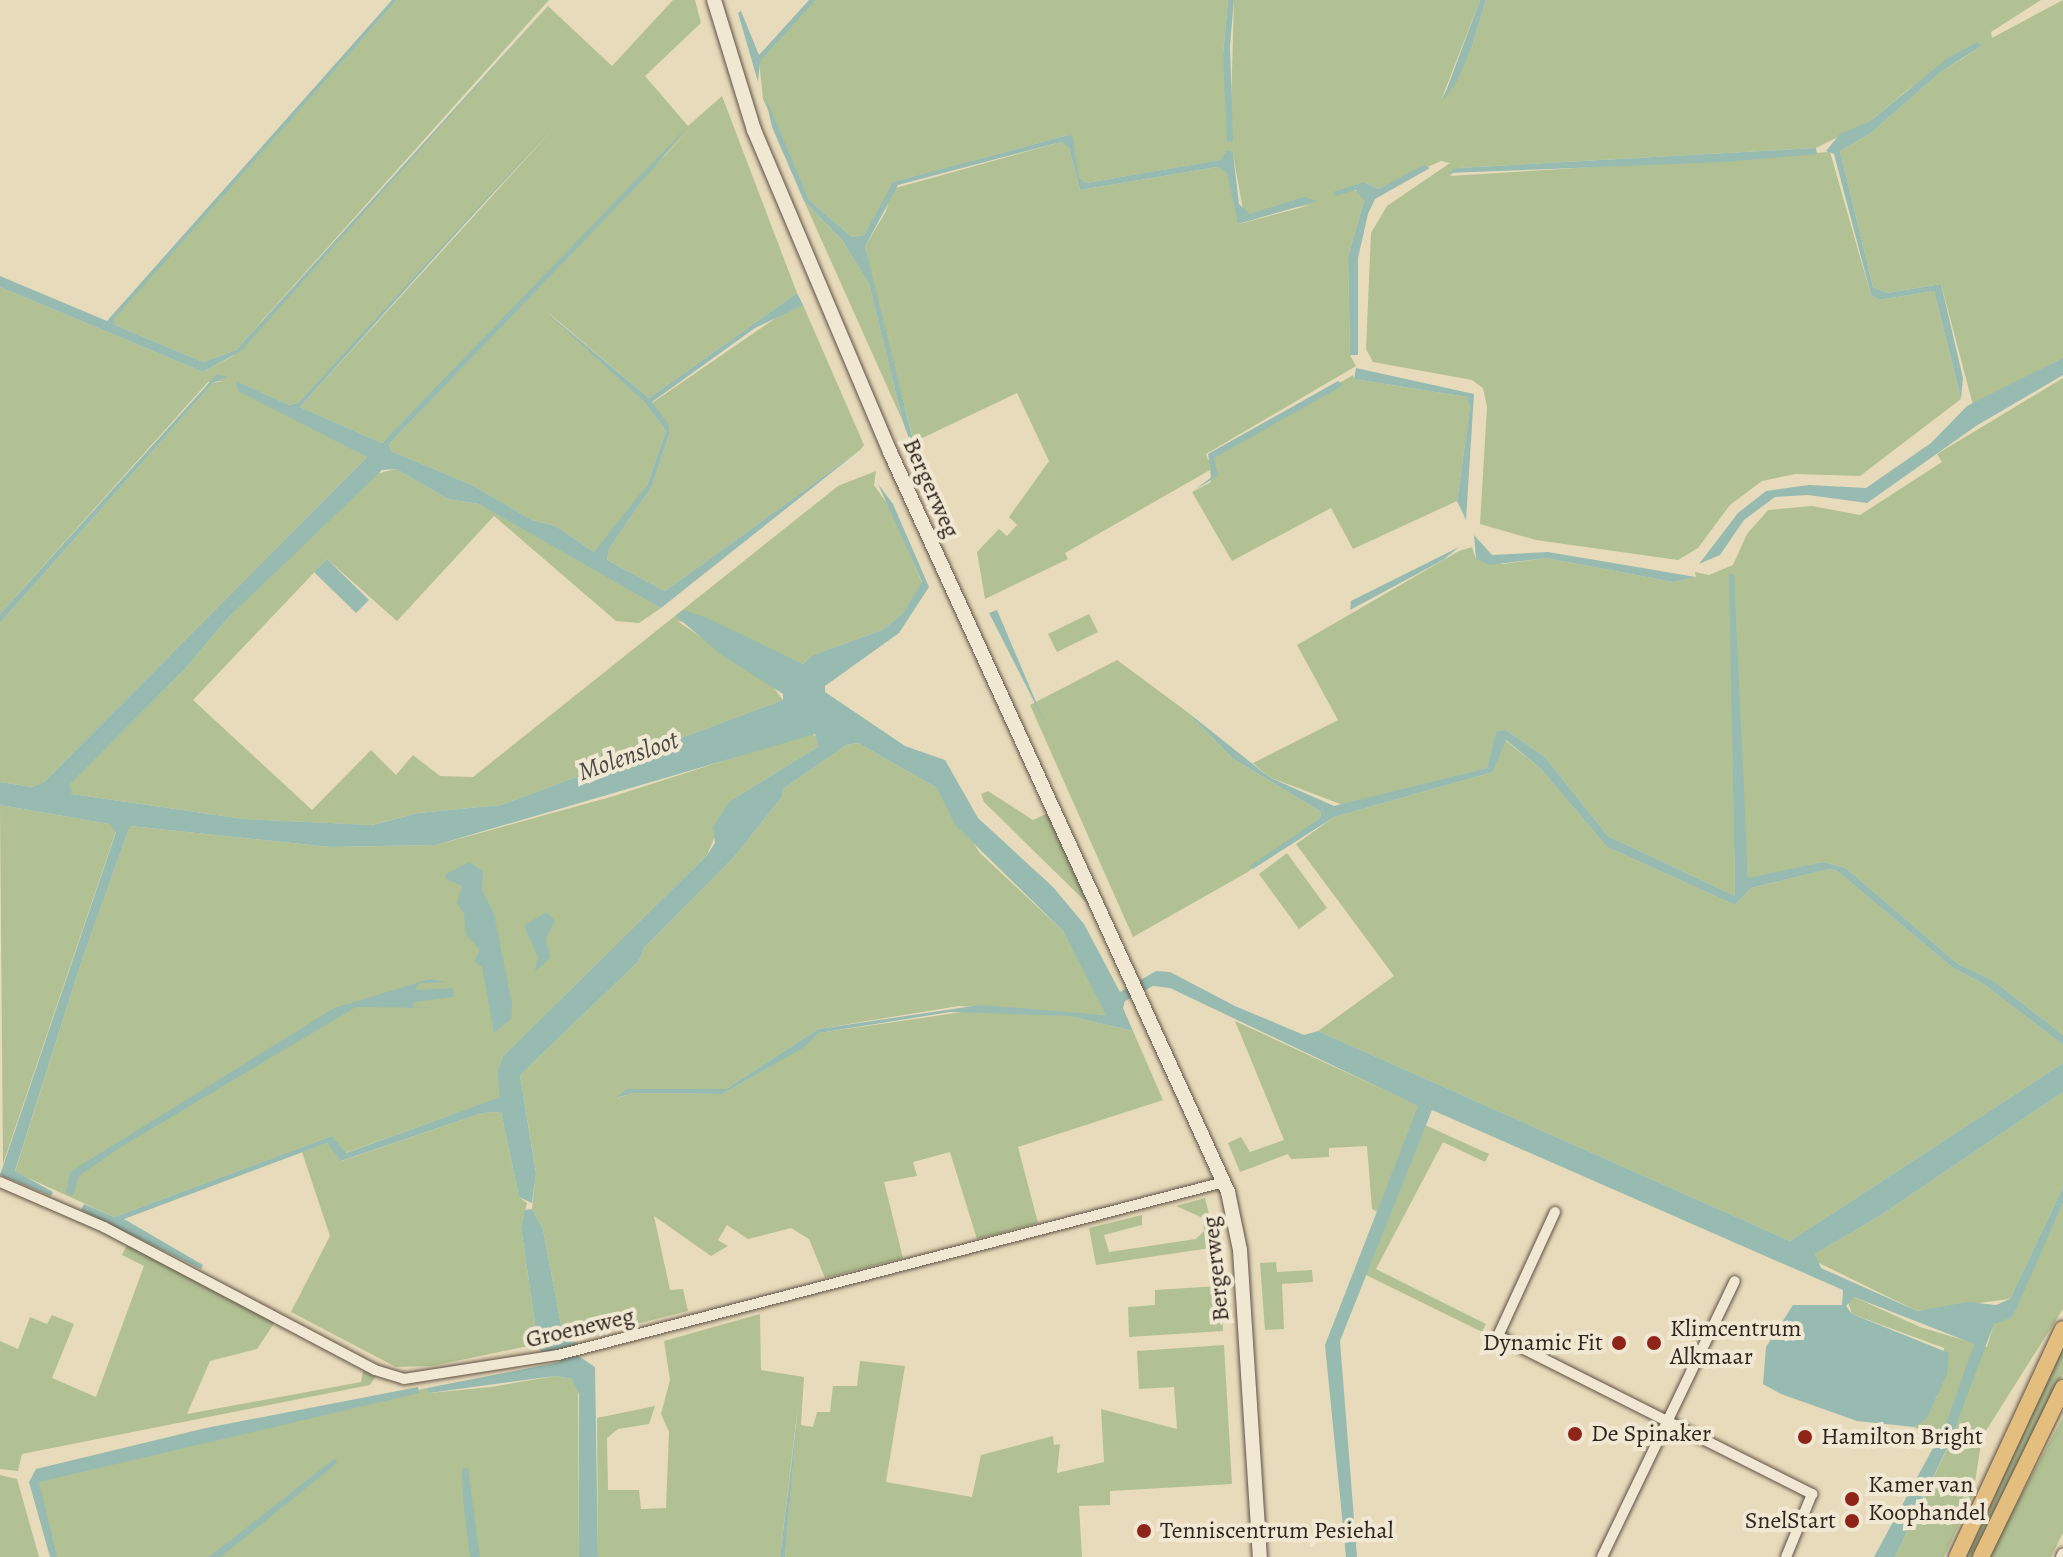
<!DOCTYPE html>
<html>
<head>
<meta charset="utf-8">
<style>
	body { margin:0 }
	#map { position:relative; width:2063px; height:1557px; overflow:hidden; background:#e8dbbb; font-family:Alegreya,serif }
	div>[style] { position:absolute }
	.green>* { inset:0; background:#b2c193 }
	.water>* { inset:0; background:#97bbb1 }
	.roads { filter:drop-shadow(0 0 2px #5f5246) drop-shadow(0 0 2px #5f5246) }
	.minor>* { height:10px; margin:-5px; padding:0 5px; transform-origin:5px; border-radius:5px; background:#f0e8d3 }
	.secondary>* { height:14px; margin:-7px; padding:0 7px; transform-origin:7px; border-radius:7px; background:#f0e8d3 }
	.trunk>* { height:16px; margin:-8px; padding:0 8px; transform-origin:8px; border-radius:8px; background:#e4be7e }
	.dots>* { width:22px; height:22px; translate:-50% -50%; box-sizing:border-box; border:4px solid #f0e8d3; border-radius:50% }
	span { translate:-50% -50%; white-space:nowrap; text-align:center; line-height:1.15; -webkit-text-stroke:8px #f0e8d3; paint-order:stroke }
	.street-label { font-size:24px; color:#31251f }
	.poi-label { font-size:24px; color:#31251f }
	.left { translate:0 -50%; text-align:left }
	.right { translate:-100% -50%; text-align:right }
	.water-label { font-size:26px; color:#4a4a44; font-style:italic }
</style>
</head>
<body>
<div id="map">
	<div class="green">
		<div style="clip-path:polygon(397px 0,549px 0,236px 350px,203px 362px,115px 325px,113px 319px)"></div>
		<div style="clip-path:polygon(673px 0,695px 0,701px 23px,645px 76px,688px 126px,722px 96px,797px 293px,649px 398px,545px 310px,644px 402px,666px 431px,647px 485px,606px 543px,594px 552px,556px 526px,532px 520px,474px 486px,391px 451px,389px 444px,690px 129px,382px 443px,300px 407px,554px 128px,298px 403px,289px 405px,235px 381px,367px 457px,44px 782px,32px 787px,0 782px,0 623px,213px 383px,225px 381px,208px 382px,0 614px,0 287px,203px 372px,233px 356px,548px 6px,612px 66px)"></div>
		<div style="clip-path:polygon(816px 0,1228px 0,1223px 55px,1230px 141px,1234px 0,1480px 0,1442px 98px,1472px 46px,1486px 0,2041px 0,1991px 32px,1992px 38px,2063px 0,2063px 358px,1973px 405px,1941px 284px,1887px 293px,1873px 287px,1840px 151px,1871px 133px,1942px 71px,1981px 47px,1910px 88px,1870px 121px,1816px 148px,1458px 168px,1450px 176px,1830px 152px,1871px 295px,1879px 300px,1934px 291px,1961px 399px,1860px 476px,1795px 474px,1762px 481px,1730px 505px,1698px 548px,1678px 560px,1536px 540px,1480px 524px,1487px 407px,1483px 388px,1472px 380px,1373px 362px,1366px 349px,1371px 233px,1387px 206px,1450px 163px,1441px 161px,1378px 189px,1364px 182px,1351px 190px,1361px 192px,1364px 201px,1348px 256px,1350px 355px,1356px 366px,1206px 454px,1208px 460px,1353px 375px,1354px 379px,1467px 397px,1470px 408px,1457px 501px,1353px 549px,1331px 508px,1232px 561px,1192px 492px,1211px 482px,1210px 470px,1065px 553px,1068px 559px,985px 599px,977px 552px,999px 529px,1007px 536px,1017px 525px,1009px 517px,1049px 461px,1017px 393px,914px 442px,866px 260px,865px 247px,886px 211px,892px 189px,1061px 142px,1069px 148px,1080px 190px,1217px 167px,1227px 172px,1239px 224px,1310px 205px,1250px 214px,1243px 210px,1233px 154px,1227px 150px,1221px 160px,1086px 183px,1079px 179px,1068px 135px,894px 182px,864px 235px,852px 237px,809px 200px,763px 99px,759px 61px)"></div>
		<div style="clip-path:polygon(804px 201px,842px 240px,869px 284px,903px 422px)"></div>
		<div style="clip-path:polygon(796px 304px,803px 305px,864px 445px,860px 450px,665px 591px,607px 560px,609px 549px,652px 486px,669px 435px,652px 403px)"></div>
		<div style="clip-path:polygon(2063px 378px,2063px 1035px,1994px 981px,1958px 964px,1846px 868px,1823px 862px,1748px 879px,1730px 574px,1735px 896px,1608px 836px,1545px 757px,1506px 730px,1496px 733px,1487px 768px,1343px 805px,1269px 777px,1253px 763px,1338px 720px,1297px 645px,1459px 551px,1472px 547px,1476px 559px,1503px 564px,1546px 558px,1673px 582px,1696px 577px,1695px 572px,1709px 575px,1733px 565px,1747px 534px,1768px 510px,1812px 506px,1860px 515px,1942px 462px,1937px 454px)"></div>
		<div style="clip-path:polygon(396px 469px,448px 499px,479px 504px,558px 545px,661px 608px,639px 623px,616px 621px,494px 516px,397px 621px,327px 559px,193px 700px,312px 810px,371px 750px,396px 775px,413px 755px,440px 776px,473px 777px,838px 486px,876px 471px,874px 485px,890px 508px,922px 583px,902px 614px,882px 630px,813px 655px,803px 664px,676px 620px,774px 688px,783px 700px,501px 805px,418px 813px,371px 825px,244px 819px,72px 794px,69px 784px,184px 670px,229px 617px,375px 474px)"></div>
		<div style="clip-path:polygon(1089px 614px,1098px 632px,1057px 652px,1048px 634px)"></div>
		<div style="clip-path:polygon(1117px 660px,1186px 711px,1232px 758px,1321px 812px,1320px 818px,1246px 873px,1133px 937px,1030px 705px)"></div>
		<div style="clip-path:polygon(810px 733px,819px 738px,819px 746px,730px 801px,707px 855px,502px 1057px,497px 1074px,501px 1097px,345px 1153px,332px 1136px,114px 1217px,15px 1172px,82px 960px,130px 826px,330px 847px,436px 845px,614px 796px)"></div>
		<div style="clip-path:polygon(1505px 740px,1541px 769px,1607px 847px,1735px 905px,1751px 888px,1829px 869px,1837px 871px,1953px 968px,1982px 983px,2063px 1045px,2063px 1063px,1790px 1241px,1318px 1031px,1394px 976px,1296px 844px,1334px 817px,1493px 772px)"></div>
		<div style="clip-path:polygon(858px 743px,937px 788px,980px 853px,1063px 931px,1107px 1015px,959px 1006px,818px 1029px,726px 1089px,626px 1089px,617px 1098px,633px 1093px,722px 1094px,804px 1047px,819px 1033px,983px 1009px,1069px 1016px,1133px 1031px,1163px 1100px,1018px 1147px,1038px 1223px,977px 1239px,950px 1152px,913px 1162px,917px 1176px,884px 1182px,903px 1258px,825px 1278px,809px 1239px,791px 1228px,748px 1239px,727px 1225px,718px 1240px,728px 1246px,711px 1256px,654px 1216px,670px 1290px,683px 1289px,688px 1311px,577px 1339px,563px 1336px,543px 1229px,532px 1209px,536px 1172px,520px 1075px,639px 961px,644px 948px,735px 856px,782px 797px,783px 789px,846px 745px)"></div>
		<div style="clip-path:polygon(988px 791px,1033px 820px,1048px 813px,1090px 906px,984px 802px,981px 794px)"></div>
		<div style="clip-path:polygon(0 805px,109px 824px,116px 831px,3px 1164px)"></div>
		<div style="clip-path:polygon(1287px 853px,1327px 908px,1299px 929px,1259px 874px)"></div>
		<div style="clip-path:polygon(1235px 1021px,1419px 1106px,1377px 1212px,1372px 1209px,1367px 1146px,1329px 1148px,1329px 1157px,1291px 1159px,1288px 1154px,1240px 1172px,1228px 1143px,1241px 1137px,1250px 1152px,1284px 1140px)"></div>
		<div style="clip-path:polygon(2063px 1092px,2063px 1187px,2010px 1299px,1917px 1311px,1817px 1262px,1815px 1254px,1881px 1215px)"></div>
		<div style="clip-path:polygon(501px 1112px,519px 1197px,527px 1203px,521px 1227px,538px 1344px,432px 1366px,396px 1367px,291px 1312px,330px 1236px,302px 1152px,327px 1143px,342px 1161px,482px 1113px)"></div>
		<div style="clip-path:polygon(1425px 1125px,1489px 1154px,1485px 1162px,1443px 1142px,1376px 1269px,1486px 1324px,1482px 1332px,1366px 1275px)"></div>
		<div style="clip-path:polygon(1205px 1198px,1217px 1247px,1096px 1265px,1089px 1228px,1142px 1215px,1142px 1225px,1104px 1235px,1109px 1252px,1196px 1239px,1204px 1231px,1203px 1218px,1176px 1206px)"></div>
		<div style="clip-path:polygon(2063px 1203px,2063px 1309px,1982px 1437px,1973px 1495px,1944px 1557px,1895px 1557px,1949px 1445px,1914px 1427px,1937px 1397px,1944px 1348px,1852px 1314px,1848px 1302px,1854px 1297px,1920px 1327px,1987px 1347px,1994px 1323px,2011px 1318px)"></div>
		<div style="clip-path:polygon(127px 1245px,275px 1322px,257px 1349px,210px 1361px,187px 1414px,361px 1382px,363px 1371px,376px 1376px,370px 1385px,22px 1454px,18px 1471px,0 1469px,0 1341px,18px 1349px,30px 1317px,47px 1324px,52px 1315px,74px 1324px,52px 1378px,96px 1397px,144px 1266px,122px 1255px)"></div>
		<div style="clip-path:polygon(1276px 1262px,1277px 1272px,1312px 1270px,1313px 1282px,1282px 1284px,1284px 1329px,1265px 1330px,1260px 1263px)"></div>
		<div style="clip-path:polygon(1220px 1286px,1223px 1331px,1129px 1337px,1128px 1307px,1155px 1305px,1155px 1290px)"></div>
		<div style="clip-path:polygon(760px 1314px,761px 1370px,804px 1377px,801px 1425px,813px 1427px,817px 1412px,830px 1412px,833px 1386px,857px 1386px,860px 1361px,905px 1366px,886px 1482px,972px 1497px,981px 1455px,1053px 1436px,1054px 1445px,1060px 1444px,1057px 1473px,1104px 1462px,1101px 1409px,1177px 1429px,1174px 1387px,1139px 1389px,1137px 1351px,1224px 1345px,1232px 1484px,1110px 1491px,1110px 1505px,1079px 1506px,1082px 1557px,785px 1557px,798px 1405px,780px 1557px,598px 1557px,597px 1418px,655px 1406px,649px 1424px,618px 1429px,607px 1438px,608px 1490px,639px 1490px,641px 1509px,666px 1508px,669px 1432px,661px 1414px,670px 1380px,664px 1341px)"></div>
		<div style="clip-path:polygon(2063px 1342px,2063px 1374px,1972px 1557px,1965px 1557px)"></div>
		<div style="clip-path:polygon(555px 1376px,572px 1379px,578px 1386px,579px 1557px,54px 1557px,33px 1473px,427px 1388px,430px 1393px,491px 1387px)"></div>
		<div style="clip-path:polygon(2063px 1417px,2063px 1533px,2051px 1557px,1988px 1557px)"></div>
		<div style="clip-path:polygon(0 1475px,17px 1479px,39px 1557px,0 1557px)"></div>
	</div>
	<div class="water">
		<div style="clip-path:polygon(392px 0,397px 0,114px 319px,115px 325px,203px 362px,236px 350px,553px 0,241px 351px,203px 372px,0 287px,0 276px,107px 321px)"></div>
		<div style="clip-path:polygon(809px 0,816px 0,760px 61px,758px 82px,738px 13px,741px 11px,759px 55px)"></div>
		<div style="clip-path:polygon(1228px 0,1234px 0,1230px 46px,1233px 141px,1227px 142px,1223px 55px)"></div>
		<div style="clip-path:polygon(1480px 0,1486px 0,1472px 46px,1457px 81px,1442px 102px)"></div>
		<div style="clip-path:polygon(1977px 42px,1981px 46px,1942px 71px,1871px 133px,1840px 151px,1873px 287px,1887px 293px,1941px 284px,1963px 378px,1961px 399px,1934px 291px,1879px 300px,1871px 295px,1834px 154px,1826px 151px,1840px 134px,1870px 121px,1949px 57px)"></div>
		<div style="clip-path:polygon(765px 96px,809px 200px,852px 237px,864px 235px,893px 182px,1068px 135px,1073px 137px,1079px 178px,1086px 183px,1220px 160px,1227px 150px,1233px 153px,1239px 204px,1250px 214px,1304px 197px,1318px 201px,1238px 224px,1227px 173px,1217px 167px,1080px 190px,1069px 148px,1061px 142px,898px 185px,865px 247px,920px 468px,903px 422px,869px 284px,842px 240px,804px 201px,772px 127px)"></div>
		<div style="clip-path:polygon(688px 126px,653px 169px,389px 444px,391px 451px,474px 486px,532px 520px,556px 526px,594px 552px,647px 485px,666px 431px,644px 402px,545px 311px,649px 398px,797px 293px,803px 305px,755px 328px,652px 402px,669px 425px,669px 435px,652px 486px,609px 549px,607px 560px,665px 591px,860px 450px,661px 608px,479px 504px,448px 499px,396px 469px,382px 470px,229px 617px,184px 670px,70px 784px,72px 794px,244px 819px,372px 825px,418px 813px,501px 805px,783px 700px,783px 694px,720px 654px,676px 616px,683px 610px,705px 617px,803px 664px,813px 655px,882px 630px,902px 614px,922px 582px,878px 484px,893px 504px,929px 587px,899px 633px,825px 686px,825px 692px,905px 746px,945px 760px,978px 818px,1053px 887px,1084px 924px,1120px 992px,1156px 971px,1170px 972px,1235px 1006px,1304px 1035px,1318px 1031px,1790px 1241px,2063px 1063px,2063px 1092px,1881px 1215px,1815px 1254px,1821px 1268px,1917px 1311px,1968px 1302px,1996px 1305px,2010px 1299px,2063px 1187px,2063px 1203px,2018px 1305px,2011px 1318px,1994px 1324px,1949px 1444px,1895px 1557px,1874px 1557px,1946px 1424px,1974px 1344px,1854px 1297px,1846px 1306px,1852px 1314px,1949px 1353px,1947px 1374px,1927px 1418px,1914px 1427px,1857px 1421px,1781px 1394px,1763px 1384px,1766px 1347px,1793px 1305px,1842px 1305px,1843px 1290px,1432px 1110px,1340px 1341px,1357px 1557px,1346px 1557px,1325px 1345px,1418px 1106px,1170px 988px,1153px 986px,1125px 1001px,1123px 1008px,1133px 1031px,1069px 1016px,950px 1012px,819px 1033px,805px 1047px,722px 1094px,633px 1093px,616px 1098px,626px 1089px,726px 1089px,818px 1029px,980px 1005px,1106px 1015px,1063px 931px,955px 825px,937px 788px,858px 743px,846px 745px,783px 789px,782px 797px,735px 856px,644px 948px,639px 961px,520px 1075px,536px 1173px,532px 1203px,519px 1197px,501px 1112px,482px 1113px,341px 1161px,327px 1143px,124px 1219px,203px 1265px,201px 1269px,81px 1210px,84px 1204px,114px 1217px,332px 1136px,346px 1153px,500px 1097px,497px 1074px,502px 1057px,707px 855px,715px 843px,713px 827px,730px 801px,819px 746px,815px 734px,436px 845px,330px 847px,130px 826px,82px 960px,15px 1171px,53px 1192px,51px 1196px,0 1175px,116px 832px,109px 824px,0 805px,0 782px,32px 787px,44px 782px,367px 457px,238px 391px,236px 381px,289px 405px,298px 403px,552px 127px,300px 407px,382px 443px)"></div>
		<div style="clip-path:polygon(1816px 148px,1817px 154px,1726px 162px,1447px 173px,1458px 168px)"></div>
		<div style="clip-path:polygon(1424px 165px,1430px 168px,1375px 199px,1368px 214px,1358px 258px,1358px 355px,1350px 355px,1348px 256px,1364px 201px,1356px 190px,1335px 196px,1333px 192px,1364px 182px,1378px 189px)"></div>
		<div style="clip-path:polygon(2063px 358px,2063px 375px,1976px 426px,1867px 503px,1808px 495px,1775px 497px,1744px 520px,1720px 555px,1699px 564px,1738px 513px,1766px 491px,1809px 485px,1866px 488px,1931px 443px,1967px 406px)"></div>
		<div style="clip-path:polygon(1356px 368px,1474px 394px,1466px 520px,1457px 501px,1470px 408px,1467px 397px,1354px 379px)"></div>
		<div style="clip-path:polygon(217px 374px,227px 377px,213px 383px,0 623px,0 614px)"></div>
		<div style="clip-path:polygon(1338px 381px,1343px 385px,1337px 389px,1214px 458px,1218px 476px,1194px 490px,1212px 477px,1208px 454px)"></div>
		<div style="clip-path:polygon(1474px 535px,1492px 555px,1548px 552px,1696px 577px,1673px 582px,1546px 558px,1489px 565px,1476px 559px)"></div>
		<div style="clip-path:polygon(1459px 547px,1443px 560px,1350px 610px,1351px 601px)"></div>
		<div style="clip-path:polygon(327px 559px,369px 600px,356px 613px,314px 572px)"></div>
		<div style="clip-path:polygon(1729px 574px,1734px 574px,1748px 878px,1823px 862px,1846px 868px,1958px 964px,1994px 981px,2063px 1035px,2063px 1045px,1982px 983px,1953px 968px,1837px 871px,1829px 869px,1751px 888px,1735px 905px,1607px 847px,1541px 769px,1506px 740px,1493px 772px,1334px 817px,1253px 869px,1250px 866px,1320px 818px,1321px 812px,1232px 758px,1186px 711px,1269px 777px,1334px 806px,1487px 768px,1496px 732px,1506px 730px,1545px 757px,1608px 836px,1735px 896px)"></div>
		<div style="clip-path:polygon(997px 610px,1045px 723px,989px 613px)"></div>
		<div style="clip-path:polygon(469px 862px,483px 872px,482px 890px,494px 914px,512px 1003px,511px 1019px,494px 1033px,482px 967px,474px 961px,480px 950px,466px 935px,464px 914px,457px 903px,462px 886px,446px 879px,446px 874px)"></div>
		<div style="clip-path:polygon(546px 912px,555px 921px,546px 938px,550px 958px,535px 972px,538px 957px,524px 926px)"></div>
		<div style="clip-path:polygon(430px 979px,447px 982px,420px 983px,415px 990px,453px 988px,454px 997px,414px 1002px,413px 1007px,444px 1008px,356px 1007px,121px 1147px,79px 1176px,73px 1196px,66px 1193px,70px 1172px,334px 1008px)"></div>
		<div style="clip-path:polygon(532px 1209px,543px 1229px,563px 1336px,579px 1344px,569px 1350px,595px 1367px,598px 1557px,579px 1557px,579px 1394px,572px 1379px,555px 1376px,429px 1393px,427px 1388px,560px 1362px,552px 1351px,541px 1352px,538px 1344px,521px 1227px,525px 1210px)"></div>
		<div style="clip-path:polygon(418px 1387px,419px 1393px,39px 1482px,57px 1557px,50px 1557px,29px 1482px,36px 1469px,206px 1428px)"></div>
		<div style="clip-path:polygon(799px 1398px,785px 1557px,780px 1557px,796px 1426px)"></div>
		<div style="clip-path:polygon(335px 1458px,337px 1463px,221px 1557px,209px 1557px)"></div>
		<div style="clip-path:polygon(468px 1468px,480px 1557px,470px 1557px,463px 1500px,462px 1469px)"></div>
	</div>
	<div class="roads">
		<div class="minor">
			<div style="left:0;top:1182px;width:113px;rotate:23.4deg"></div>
			<div style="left:104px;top:1227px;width:306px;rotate:27.8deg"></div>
			<div style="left:375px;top:1370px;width:30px;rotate:17deg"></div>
			<div style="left:404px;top:1379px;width:156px;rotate:-8.9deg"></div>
			<div style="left:558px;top:1355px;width:688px;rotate:-14.56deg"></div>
			<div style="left:1555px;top:1212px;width:136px;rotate:114.7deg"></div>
			<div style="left:1498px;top:1336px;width:352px;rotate:26.7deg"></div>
			<div style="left:1812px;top:1494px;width:68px;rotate:112.4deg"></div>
			<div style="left:1602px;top:1557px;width:306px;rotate:-64.3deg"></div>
			<div style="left:2061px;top:1557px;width:4px;rotate:-63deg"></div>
		</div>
		<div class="secondary">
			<div style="left:714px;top:0;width:136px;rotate:72.9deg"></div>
			<div style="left:754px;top:130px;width:350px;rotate:67.1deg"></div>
			<div style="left:890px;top:452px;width:814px;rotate:65.45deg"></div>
			<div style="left:1228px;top:1192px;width:59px;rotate:78.3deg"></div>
			<div style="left:1240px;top:1250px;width:308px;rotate:86.3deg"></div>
		</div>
		<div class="trunk">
			<div style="left:1957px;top:1557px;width:251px;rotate:-65.1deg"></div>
			<div style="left:1981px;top:1557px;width:188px;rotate:-64.1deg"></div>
		</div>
	</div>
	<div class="dots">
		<div style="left:1619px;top:1343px;background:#8f2418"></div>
		<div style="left:1654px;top:1343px;background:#8f2418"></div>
		<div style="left:1575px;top:1434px;background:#8f2418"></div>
		<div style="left:1805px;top:1437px;background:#8f2418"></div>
		<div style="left:1852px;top:1499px;background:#8f2418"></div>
		<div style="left:1852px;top:1521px;background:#8f2418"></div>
		<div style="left:1144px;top:1531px;background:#8f2418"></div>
	</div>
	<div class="street-label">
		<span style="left:931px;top:488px;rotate:66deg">Bergerweg</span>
		<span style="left:1216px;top:1269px;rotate:-96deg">Bergerweg</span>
		<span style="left:580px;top:1328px;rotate:-13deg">Groeneweg</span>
	</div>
	<div class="poi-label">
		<span class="left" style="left:1670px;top:1343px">Klimcentrum<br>Alkmaar</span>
		<span class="right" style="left:1603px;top:1343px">Dynamic Fit</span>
		<span class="left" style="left:1591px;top:1434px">De Spinaker</span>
		<span class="left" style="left:1821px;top:1437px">Hamilton Bright</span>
		<span class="left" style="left:1868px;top:1499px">Kamer van<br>Koophandel</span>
		<span class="right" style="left:1836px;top:1521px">SnelStart</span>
		<span class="left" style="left:1160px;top:1531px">Tenniscentrum Pesiehal</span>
	</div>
	<div class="water-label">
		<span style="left:628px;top:756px;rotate:-19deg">Molensloot</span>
	</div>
</div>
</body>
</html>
